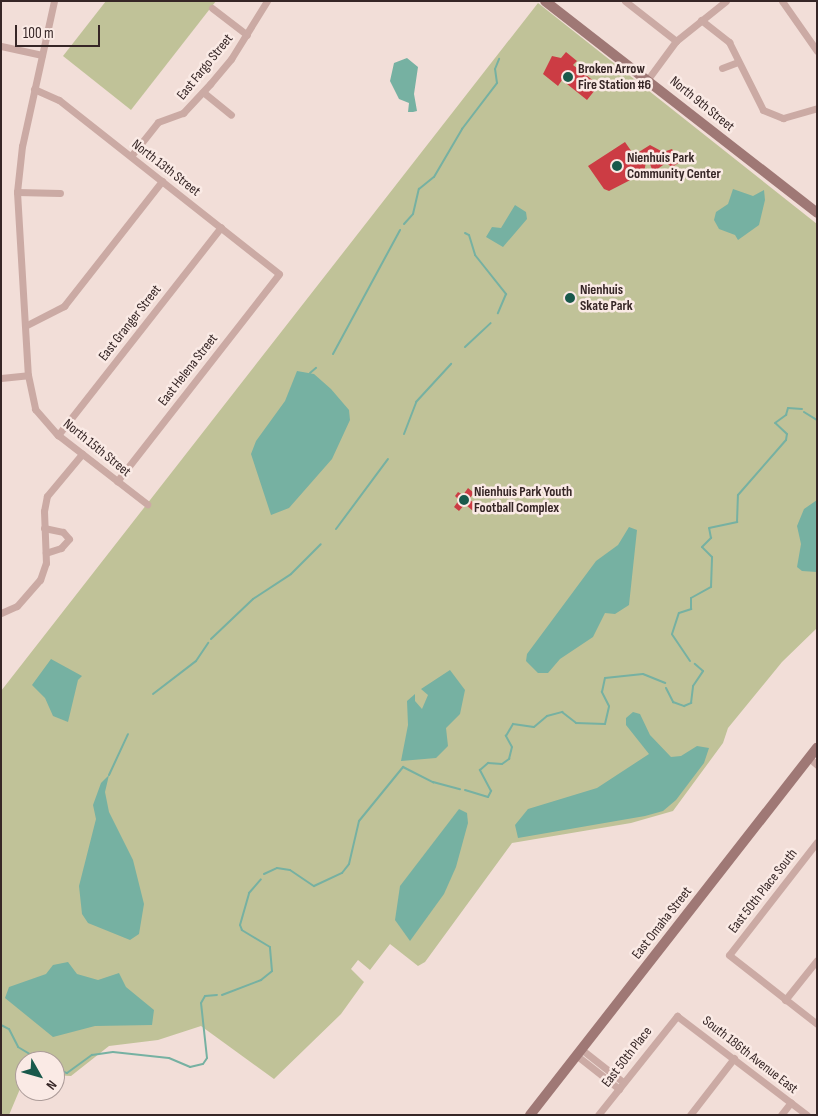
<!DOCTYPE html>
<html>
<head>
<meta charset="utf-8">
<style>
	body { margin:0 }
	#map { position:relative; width:818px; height:1116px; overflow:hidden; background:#f2ded8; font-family:"Sofia Sans Condensed",sans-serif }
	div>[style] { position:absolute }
	.green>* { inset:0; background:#c0c298 }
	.water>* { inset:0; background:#76b1a2 }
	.stream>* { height:2px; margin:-1px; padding:0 1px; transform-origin:1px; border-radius:1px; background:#76b1a2 }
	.building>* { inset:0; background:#cc3c44 }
	.street>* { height:7px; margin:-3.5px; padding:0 3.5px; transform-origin:3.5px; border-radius:3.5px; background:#cbaaa4 }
	.secondary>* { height:10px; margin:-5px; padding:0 5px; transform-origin:5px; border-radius:5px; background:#9f7875 }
	.dots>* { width:14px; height:14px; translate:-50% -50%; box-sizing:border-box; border:2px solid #faeae5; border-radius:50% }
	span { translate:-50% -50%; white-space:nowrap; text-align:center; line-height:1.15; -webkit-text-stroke:5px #faeae5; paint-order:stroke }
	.street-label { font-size:14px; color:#362626 }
	.poi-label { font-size:14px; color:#362626; font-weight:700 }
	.left { translate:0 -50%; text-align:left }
	.frame { position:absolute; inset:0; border:2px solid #362626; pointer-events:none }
	.north { position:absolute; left:15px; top:1051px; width:50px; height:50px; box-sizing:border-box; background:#faeae5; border:1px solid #ac9c99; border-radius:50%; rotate:128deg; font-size:14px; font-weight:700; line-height:20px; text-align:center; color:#362626 }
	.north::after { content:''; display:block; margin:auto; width:18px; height:22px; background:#19594b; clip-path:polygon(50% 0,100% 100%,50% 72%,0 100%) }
	.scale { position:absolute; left:15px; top:25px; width:85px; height:22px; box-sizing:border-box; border:2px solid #362626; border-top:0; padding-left:6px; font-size:15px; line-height:18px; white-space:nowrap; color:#362626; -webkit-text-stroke:4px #faeae5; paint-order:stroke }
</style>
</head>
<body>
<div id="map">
	<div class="green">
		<div style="clip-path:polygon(106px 1px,216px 1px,131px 110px,63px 56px)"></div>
		<div style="clip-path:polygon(538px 3px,817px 224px,817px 628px,782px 662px,728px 728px,723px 743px,673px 811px,631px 823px,512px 843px,425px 962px,418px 966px,390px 944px,370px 970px,358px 960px,351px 969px,364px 982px,341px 1014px,274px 1079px,201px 1026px,158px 1040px,109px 1046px,71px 1076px,55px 1075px,55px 1061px,25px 1061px,25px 1077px,9px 1115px,1px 1115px,1px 691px)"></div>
	</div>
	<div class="water">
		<div style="clip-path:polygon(407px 58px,418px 67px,414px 94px,417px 111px,413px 112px,408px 112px,409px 103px,399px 99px,390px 81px,394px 63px)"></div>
		<div style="clip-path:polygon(733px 189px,753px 196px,764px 190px,765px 200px,759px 225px,738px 240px,735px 235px,719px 229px,714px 220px,716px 212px,728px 204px)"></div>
		<div style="clip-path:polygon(515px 205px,526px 212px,527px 219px,503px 247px,486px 237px,492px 227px,501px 228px)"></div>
		<div style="clip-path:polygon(297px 371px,314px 374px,331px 389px,349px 410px,350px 420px,332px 459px,289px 508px,271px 515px,251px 454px,256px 441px,285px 401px)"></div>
		<div style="clip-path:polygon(817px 500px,817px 572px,802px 571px,797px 567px,801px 544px,797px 526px,804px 509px)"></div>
		<div style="clip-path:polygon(629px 527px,637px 530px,629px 605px,615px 614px,605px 613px,593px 637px,560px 659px,548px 673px,538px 673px,526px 661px,527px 654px,596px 561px,618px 545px)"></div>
		<div style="clip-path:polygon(51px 659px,82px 676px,78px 680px,68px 722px,53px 716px,45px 698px,32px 685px)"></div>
		<div style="clip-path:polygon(450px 670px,465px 690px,460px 714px,446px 728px,448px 746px,436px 758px,401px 761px,408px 725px,407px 701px,415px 694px,415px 701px,422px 709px,428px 695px,421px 689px)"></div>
		<div style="clip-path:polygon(633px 712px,640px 714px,650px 735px,671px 757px,681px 756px,697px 746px,709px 748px,704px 763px,676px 800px,663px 811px,645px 816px,518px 838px,515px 825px,528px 809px,597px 788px,649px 754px,626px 725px,626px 718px)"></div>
		<div style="clip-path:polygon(109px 775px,105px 792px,109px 812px,133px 860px,144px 904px,139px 934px,130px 940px,88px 923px,82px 914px,79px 886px,96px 819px,93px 805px,101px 783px)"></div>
		<div style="clip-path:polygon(459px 809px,467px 813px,468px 823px,456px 867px,444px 894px,410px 941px,395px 920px,400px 886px)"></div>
		<div style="clip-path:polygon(68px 962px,77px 974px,98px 980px,119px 973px,126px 987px,154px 1010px,152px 1025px,95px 1026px,53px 1037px,5px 998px,9px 987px,46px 974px,53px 965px)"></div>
	</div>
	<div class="stream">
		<div style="left:404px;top:224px;width:13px;rotate:-48deg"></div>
		<div style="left:413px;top:214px;width:26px;rotate:-77deg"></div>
		<div style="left:419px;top:189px;width:19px;rotate:-39deg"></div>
		<div style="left:434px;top:177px;width:56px;rotate:-59.7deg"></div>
		<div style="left:462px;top:129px;width:58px;rotate:-52.7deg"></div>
		<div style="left:497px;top:83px;width:14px;rotate:-98deg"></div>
		<div style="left:495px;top:69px;width:11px;rotate:-68deg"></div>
		<div style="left:465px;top:233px;width:4px;rotate:27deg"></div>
		<div style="left:469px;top:235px;width:21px;rotate:73deg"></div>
		<div style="left:475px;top:255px;width:50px;rotate:51.5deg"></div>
		<div style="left:506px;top:294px;width:21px;rotate:113deg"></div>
		<div style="left:465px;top:347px;width:35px;rotate:-43deg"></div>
		<div style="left:333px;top:354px;width:141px;rotate:-61.6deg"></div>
		<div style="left:310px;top:373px;width:8px;rotate:-40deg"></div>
		<div style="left:804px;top:412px;width:15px;rotate:32deg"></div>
		<div style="left:404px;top:434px;width:34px;rotate:-69deg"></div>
		<div style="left:416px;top:402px;width:52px;rotate:-47.4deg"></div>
		<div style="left:336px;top:529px;width:87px;rotate:-53.4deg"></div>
		<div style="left:211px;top:639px;width:58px;rotate:-43.6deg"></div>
		<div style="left:253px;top:599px;width:45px;rotate:-33.3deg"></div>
		<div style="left:291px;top:574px;width:42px;rotate:-45deg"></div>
		<div style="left:690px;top:661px;width:32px;rotate:-124deg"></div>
		<div style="left:672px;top:634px;width:22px;rotate:-72deg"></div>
		<div style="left:679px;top:613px;width:13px;rotate:-18deg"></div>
		<div style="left:691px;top:609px;width:11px;rotate:-90deg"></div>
		<div style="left:691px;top:598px;width:23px;rotate:-29deg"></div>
		<div style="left:711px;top:587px;width:30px;rotate:-88deg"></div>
		<div style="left:712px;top:557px;width:14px;rotate:-135deg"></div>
		<div style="left:702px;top:547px;width:13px;rotate:-45deg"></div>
		<div style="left:711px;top:538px;width:10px;rotate:-101deg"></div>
		<div style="left:709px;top:528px;width:29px;rotate:-12deg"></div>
		<div style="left:737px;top:522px;width:27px;rotate:-88deg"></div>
		<div style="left:738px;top:495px;width:73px;rotate:-48.9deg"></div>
		<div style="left:786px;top:440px;width:6px;rotate:-81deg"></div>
		<div style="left:787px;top:434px;width:16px;rotate:-137deg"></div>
		<div style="left:775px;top:423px;width:14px;rotate:-36deg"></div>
		<div style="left:786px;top:415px;width:7px;rotate:-74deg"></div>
		<div style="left:788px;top:408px;width:14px;rotate:4deg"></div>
		<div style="left:666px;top:688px;width:16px;rotate:63deg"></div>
		<div style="left:673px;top:702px;width:12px;rotate:20deg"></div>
		<div style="left:684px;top:706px;width:8px;rotate:-23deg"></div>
		<div style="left:691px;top:703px;width:17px;rotate:-83deg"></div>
		<div style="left:693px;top:686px;width:18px;rotate:-56deg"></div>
		<div style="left:703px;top:671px;width:11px;rotate:-139deg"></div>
		<div style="left:153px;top:694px;width:54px;rotate:-37.5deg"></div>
		<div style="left:196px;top:661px;width:22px;rotate:-56deg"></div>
		<div style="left:109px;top:775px;width:45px;rotate:-65.1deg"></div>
		<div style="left:465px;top:790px;width:24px;rotate:17deg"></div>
		<div style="left:488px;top:797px;width:7px;rotate:-63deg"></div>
		<div style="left:491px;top:791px;width:24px;rotate:-118deg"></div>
		<div style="left:480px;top:770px;width:11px;rotate:-41deg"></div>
		<div style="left:488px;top:763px;width:14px;rotate:4deg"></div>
		<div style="left:502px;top:764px;width:9px;rotate:-36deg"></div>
		<div style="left:509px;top:759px;width:12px;rotate:-76deg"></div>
		<div style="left:512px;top:747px;width:13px;rotate:-119deg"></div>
		<div style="left:506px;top:736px;width:14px;rotate:-60deg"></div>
		<div style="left:513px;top:724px;width:21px;rotate:8deg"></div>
		<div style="left:534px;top:727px;width:17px;rotate:-40deg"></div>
		<div style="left:547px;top:716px;width:16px;rotate:-15deg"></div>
		<div style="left:562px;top:712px;width:18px;rotate:38deg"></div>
		<div style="left:576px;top:723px;width:29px;rotate:2deg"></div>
		<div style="left:605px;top:724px;width:18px;rotate:-77deg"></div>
		<div style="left:609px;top:706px;width:16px;rotate:-117deg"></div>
		<div style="left:602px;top:692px;width:14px;rotate:-78deg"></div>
		<div style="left:605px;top:678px;width:38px;rotate:-6deg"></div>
		<div style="left:643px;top:674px;width:24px;rotate:22deg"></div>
		<div style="left:264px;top:874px;width:14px;rotate:-25deg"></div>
		<div style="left:277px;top:868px;width:13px;rotate:9deg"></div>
		<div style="left:290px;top:870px;width:29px;rotate:34deg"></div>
		<div style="left:314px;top:886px;width:31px;rotate:-25deg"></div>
		<div style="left:342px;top:873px;width:11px;rotate:-52deg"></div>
		<div style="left:349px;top:864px;width:44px;rotate:-76.9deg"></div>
		<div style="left:359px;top:821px;width:70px;rotate:-50.8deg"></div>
		<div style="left:403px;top:767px;width:34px;rotate:27deg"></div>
		<div style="left:433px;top:782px;width:28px;rotate:15deg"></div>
		<div style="left:222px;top:995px;width:42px;rotate:-21deg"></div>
		<div style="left:261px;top:980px;width:14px;rotate:-39deg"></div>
		<div style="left:272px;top:971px;width:24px;rotate:-95deg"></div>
		<div style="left:270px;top:947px;width:33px;rotate:-149deg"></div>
		<div style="left:242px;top:930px;width:5px;rotate:-112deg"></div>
		<div style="left:240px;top:925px;width:33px;rotate:-74deg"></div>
		<div style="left:249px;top:893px;width:18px;rotate:-49deg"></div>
		<div style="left:1px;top:1025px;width:9px;rotate:27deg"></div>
		<div style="left:9px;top:1029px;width:20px;rotate:63deg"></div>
		<div style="left:18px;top:1047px;width:27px;rotate:31deg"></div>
		<div style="left:55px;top:1068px;width:13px;rotate:23deg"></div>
		<div style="left:67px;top:1073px;width:31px;rotate:-36deg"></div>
		<div style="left:92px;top:1055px;width:21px;rotate:-8deg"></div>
		<div style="left:113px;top:1052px;width:56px;rotate:6.1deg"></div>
		<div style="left:169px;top:1058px;width:23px;rotate:23deg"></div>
		<div style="left:190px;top:1067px;width:13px;rotate:-13deg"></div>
		<div style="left:203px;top:1064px;width:7px;rotate:-56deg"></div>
		<div style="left:207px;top:1058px;width:55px;rotate:-96.2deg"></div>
		<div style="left:201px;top:1003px;width:8px;rotate:-60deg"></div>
		<div style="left:205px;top:996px;width:12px;rotate:-5deg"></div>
	</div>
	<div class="building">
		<div style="clip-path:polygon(566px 52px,577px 61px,573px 65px,599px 85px,587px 100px,562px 80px,558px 86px,543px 74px,552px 56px,561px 58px)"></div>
		<div style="clip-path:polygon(625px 142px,634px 155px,650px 145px,663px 152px,672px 149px,680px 162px,672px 167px,666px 163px,653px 172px,647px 156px,644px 173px,609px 191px,604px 189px,588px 166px)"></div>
		<div style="clip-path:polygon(468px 488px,474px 493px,469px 499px,477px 506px,473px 511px,465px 504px,459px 511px,454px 507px,459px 500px,455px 496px,458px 492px,463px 495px)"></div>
	</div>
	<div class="street">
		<div style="left:54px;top:1px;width:148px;rotate:102.4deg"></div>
		<div style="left:22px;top:146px;width:46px;rotate:96.2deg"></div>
		<div style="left:17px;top:192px;width:183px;rotate:86.6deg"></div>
		<div style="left:28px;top:375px;width:35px;rotate:78deg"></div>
		<div style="left:35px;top:409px;width:35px;rotate:49deg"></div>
		<div style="left:58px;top:435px;width:113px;rotate:37.8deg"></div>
		<div style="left:625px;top:1px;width:65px;rotate:38.1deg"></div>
		<div style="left:782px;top:1px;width:61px;rotate:55deg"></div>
		<div style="left:212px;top:8px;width:44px;rotate:37.6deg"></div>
		<div style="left:701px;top:20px;width:36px;rotate:38deg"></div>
		<div style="left:729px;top:42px;width:76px;rotate:63.4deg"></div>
		<div style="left:763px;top:110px;width:22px;rotate:22deg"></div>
		<div style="left:783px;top:118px;width:35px;rotate:-16deg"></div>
		<div style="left:1px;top:46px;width:42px;rotate:12.4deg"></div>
		<div style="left:722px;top:68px;width:17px;rotate:-21deg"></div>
		<div style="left:648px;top:79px;width:47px;rotate:-53.6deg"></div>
		<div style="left:676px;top:41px;width:64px;rotate:-38.7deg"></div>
		<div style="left:34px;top:89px;width:27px;rotate:24deg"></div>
		<div style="left:59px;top:100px;width:280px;rotate:38.3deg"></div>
		<div style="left:279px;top:274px;width:263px;rotate:128deg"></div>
		<div style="left:203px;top:92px;width:36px;rotate:39deg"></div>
		<div style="left:131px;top:156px;width:43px;rotate:-51.5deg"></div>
		<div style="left:158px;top:122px;width:27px;rotate:-20deg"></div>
		<div style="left:183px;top:113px;width:40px;rotate:-47deg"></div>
		<div style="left:210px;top:84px;width:33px;rotate:-50deg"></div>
		<div style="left:231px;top:59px;width:68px;rotate:-58.2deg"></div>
		<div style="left:17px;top:192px;width:43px;rotate:1.3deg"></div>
		<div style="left:27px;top:325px;width:42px;rotate:-27.2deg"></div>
		<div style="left:64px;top:306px;width:159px;rotate:-51.9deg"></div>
		<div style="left:1px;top:378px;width:27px;rotate:-6deg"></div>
		<div style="left:58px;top:435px;width:264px;rotate:-51.9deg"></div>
		<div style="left:44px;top:528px;width:19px;rotate:12deg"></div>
		<div style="left:63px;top:532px;width:9px;rotate:49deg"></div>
		<div style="left:69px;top:539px;width:12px;rotate:132deg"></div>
		<div style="left:61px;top:548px;width:16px;rotate:162deg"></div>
		<div style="left:1px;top:613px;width:17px;rotate:-24deg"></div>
		<div style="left:17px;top:606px;width:35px;rotate:-49deg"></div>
		<div style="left:40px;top:580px;width:18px;rotate:-71deg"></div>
		<div style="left:46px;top:563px;width:52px;rotate:-92.2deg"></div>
		<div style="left:44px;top:511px;width:15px;rotate:-79deg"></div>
		<div style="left:47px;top:496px;width:55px;rotate:-50.2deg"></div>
		<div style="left:809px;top:758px;width:11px;rotate:41deg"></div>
		<div style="left:817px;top:842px;width:143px;rotate:127.9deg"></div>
		<div style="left:729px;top:955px;width:112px;rotate:38.1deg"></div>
		<div style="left:785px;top:1000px;width:51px;rotate:-51.3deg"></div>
		<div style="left:581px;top:1049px;width:53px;rotate:38.2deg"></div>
		<div style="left:576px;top:1055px;width:55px;rotate:38.3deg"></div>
		<div style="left:598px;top:1115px;width:127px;rotate:-51.4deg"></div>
		<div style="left:677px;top:1016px;width:163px;rotate:37.3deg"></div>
		<div style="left:690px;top:1115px;width:72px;rotate:-52.3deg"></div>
		<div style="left:781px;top:1115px;width:16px;rotate:-52deg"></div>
	</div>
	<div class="secondary">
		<div style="left:545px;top:1px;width:345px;rotate:37.9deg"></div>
		<div style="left:530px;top:1115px;width:466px;rotate:-52deg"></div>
	</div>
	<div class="dots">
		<div style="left:568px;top:77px;background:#19594b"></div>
		<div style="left:617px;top:166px;background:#19594b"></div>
		<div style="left:570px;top:298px;background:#19594b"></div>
		<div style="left:464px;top:500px;background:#19594b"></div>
	</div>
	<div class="street-label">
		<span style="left:205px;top:67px;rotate:-51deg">East Fargo Street</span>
		<span style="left:702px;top:104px;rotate:39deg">North 9th Street</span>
		<span style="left:166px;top:168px;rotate:38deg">North 13th Street</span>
		<span style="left:130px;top:323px;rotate:-52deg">East Granger Street</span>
		<span style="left:188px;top:370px;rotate:-52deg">East Helena Street</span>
		<span style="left:97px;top:448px;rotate:39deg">North 15th Street</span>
		<span style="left:763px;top:891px;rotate:-52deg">East 50th Place South</span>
		<span style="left:662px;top:923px;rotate:-52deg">East Omaha Street</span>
		<span style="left:750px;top:1055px;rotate:38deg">South 186th Avenue East</span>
		<span style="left:627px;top:1057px;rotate:-52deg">East 50th Place</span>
	</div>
	<div class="poi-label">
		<span class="left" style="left:578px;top:77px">Broken Arrow<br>Fire Station #6</span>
		<span class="left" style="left:627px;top:166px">Nienhuis Park<br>Community Center</span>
		<span class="left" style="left:580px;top:298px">Nienhuis<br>Skate Park</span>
		<span class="left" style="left:474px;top:500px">Nienhuis Park Youth<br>Football Complex</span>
	</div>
	<div class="frame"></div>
	<div class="north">N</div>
	<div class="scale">100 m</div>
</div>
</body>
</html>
